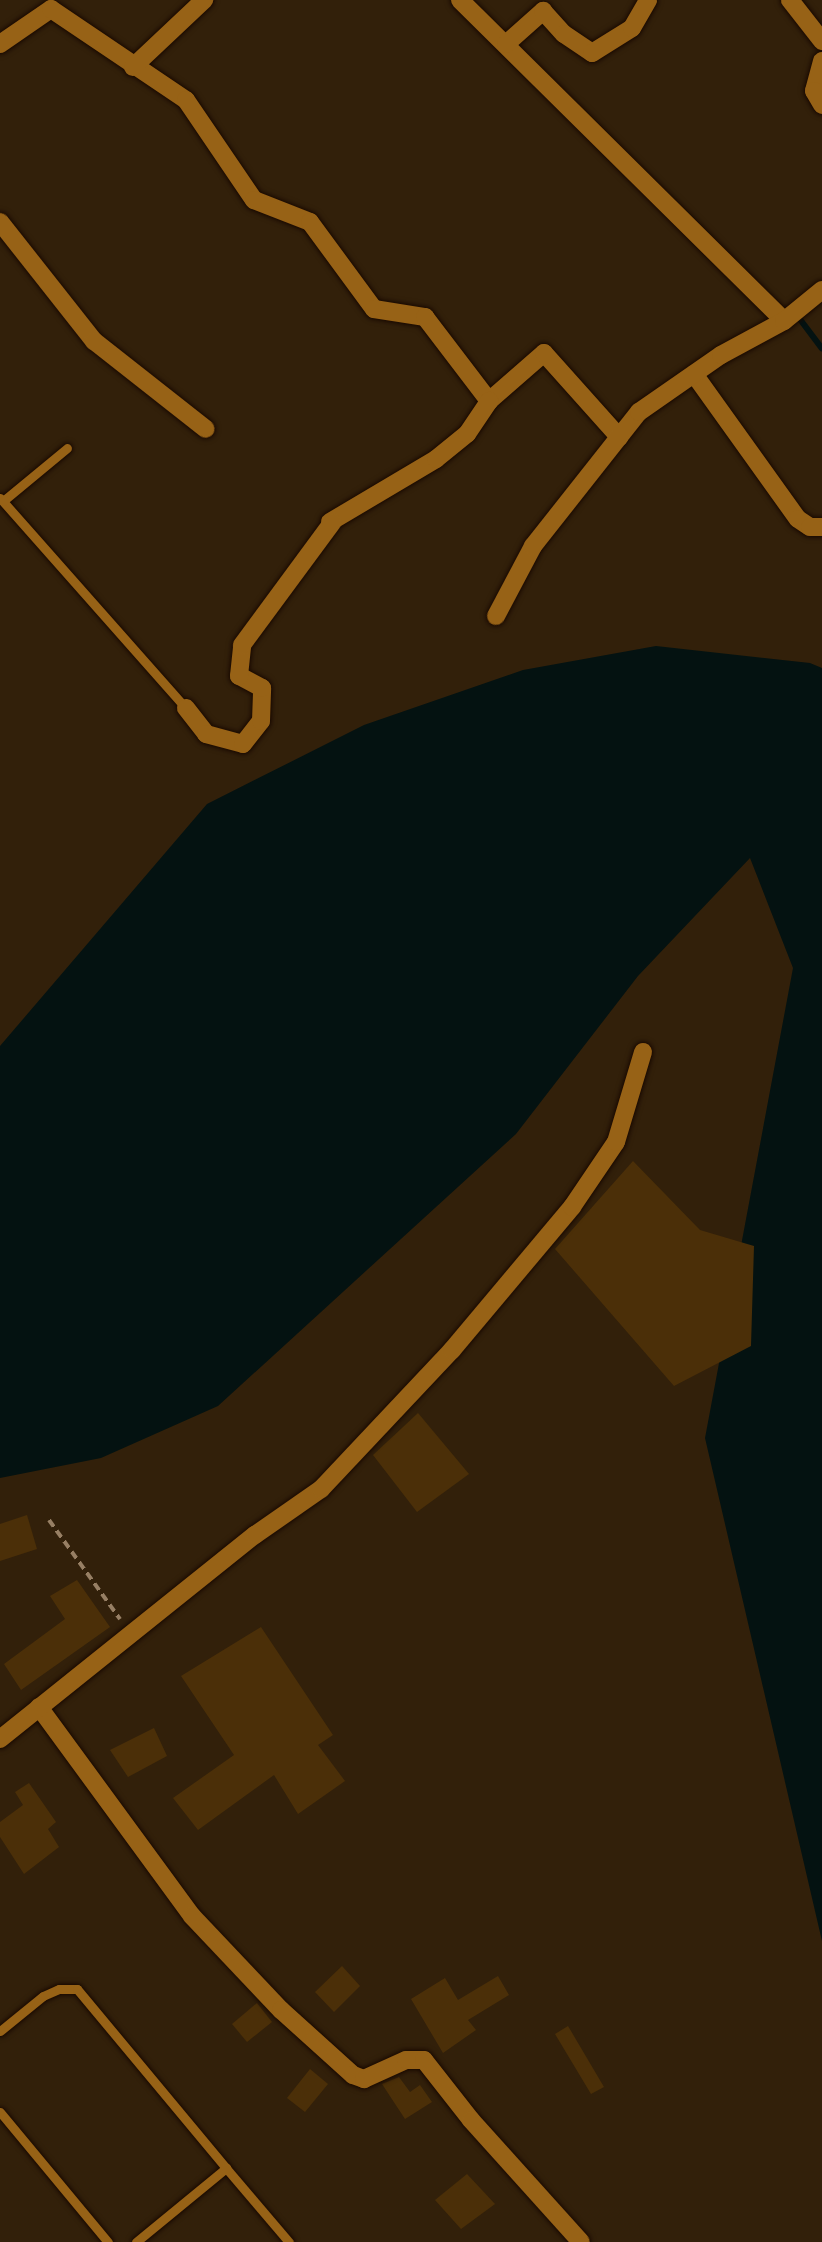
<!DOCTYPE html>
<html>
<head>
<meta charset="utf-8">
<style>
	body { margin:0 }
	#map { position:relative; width:822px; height:2242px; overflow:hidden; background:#32200a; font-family:Lora,serif }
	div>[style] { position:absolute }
	.water>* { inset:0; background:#041211 }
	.stream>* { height:6px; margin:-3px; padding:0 3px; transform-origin:3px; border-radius:3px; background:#041211 }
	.building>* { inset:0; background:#4b2f08 }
	.path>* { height:4px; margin-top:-2px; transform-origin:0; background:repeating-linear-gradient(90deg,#977f64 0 8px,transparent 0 13px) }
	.roads { filter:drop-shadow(0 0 2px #190900) drop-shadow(0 0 2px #190900) }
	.service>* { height:9px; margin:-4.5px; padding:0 4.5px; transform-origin:4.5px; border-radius:4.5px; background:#976216 }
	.minor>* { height:18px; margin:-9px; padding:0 9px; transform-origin:9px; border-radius:9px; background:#976216 }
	span { translate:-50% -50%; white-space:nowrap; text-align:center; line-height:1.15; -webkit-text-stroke:8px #190900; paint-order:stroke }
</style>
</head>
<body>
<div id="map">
	<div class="water">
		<div style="clip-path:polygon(656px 646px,810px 663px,822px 668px,822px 1941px,705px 1438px,793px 968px,750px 858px,638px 976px,516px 1134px,218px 1406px,101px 1458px,0 1478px,0 1046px,207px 804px,364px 725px,523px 670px)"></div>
	</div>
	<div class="stream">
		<div style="left:799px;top:318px;width:38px;rotate:53deg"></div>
	</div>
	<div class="building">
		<div style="clip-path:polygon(633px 1161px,700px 1230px,754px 1246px,751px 1346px,674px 1386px,555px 1249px)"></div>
		<div style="clip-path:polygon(418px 1413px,469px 1474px,417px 1512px,373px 1455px)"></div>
		<div style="clip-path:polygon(27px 1515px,37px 1549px,0 1561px,0 1524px)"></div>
		<div style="clip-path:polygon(77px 1580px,110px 1627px,21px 1690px,4px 1664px,65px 1619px,50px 1596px)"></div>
		<div style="clip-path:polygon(261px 1627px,333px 1735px,318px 1745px,345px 1781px,298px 1814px,274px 1775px,198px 1830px,173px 1798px,234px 1755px,181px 1676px)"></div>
		<div style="clip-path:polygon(154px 1728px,167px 1756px,128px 1777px,110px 1750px)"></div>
		<div style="clip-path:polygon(29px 1783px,56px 1822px,48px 1829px,59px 1847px,24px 1874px,0 1837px,0 1822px,23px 1805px,15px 1792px)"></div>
		<div style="clip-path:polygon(342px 1966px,360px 1986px,334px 2012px,315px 1992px)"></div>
		<div style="clip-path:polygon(498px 1976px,509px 1995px,468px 2020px,476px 2030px,443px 2053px,411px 1999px,445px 1978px,458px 2000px)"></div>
		<div style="clip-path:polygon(257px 2003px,272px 2022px,247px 2042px,232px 2024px)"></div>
		<div style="clip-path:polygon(568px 2026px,604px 2087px,591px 2094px,555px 2034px)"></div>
		<div style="clip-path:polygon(310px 2069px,328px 2084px,305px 2112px,287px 2098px)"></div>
		<div style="clip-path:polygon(399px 2077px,410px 2092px,420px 2085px,432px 2102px,405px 2119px,382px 2084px)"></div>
		<div style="clip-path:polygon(467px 2174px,495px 2204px,461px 2229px,435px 2200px)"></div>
	</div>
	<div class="path">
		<div style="left:49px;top:1520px;width:122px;rotate:54.4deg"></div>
	</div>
	<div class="roads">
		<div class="service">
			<div style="left:0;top:498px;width:281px;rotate:48.5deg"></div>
			<div style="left:3px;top:501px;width:83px;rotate:-39.6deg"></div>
			<div style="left:0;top:2031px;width:55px;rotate:-39.1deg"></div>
			<div style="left:43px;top:1996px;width:17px;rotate:-24deg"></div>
			<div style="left:59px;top:1989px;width:18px"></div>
			<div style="left:77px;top:1989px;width:233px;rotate:50.2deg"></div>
			<div style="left:0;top:2112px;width:169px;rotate:50.3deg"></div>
			<div style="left:136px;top:2242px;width:117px;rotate:-39.4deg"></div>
			<div style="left:226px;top:2168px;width:97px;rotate:49.6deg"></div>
		</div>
		<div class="minor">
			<div style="left:460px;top:0;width:456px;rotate:44.7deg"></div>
			<div style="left:790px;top:0;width:52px;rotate:52deg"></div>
			<div style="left:0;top:44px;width:62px;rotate:-34.5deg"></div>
			<div style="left:51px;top:9px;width:163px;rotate:34deg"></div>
			<div style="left:186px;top:100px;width:121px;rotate:55.8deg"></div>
			<div style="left:254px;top:200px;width:60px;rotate:21.4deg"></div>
			<div style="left:310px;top:222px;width:108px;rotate:53.7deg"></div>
			<div style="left:374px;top:309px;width:52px;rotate:8.9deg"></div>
			<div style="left:425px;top:317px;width:106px;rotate:52.7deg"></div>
			<div style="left:489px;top:401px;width:73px;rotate:-41.1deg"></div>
			<div style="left:544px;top:353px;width:113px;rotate:48.2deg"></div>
			<div style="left:506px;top:44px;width:50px;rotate:-41.7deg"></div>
			<div style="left:543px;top:11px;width:31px;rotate:48deg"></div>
			<div style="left:564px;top:34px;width:34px;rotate:34deg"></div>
			<div style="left:592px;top:53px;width:47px;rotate:-32deg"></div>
			<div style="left:632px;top:28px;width:32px;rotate:-60deg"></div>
			<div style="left:822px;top:61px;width:31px;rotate:105deg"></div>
			<div style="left:814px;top:91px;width:16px;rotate:60deg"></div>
			<div style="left:133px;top:67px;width:98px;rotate:-43.3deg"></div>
			<div style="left:0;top:222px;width:152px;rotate:51.7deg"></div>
			<div style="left:94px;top:341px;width:142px;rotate:38.2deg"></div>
			<div style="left:694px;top:374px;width:178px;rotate:54.4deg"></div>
			<div style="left:798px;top:519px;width:14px;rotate:34deg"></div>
			<div style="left:810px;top:527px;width:12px"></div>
			<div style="left:330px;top:522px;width:123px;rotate:-30.7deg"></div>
			<div style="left:436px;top:459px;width:40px;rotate:-39deg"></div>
			<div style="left:467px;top:434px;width:40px;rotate:-56deg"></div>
			<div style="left:496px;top:616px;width:79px;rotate:-62.1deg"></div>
			<div style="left:533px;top:546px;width:171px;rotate:-51.7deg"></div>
			<div style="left:639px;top:412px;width:100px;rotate:-34.8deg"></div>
			<div style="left:721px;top:355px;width:72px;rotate:-28.4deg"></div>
			<div style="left:784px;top:321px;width:49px;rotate:-39.2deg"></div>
			<div style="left:186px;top:708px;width:33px;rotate:52deg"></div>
			<div style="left:206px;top:734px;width:38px;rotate:15deg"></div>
			<div style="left:243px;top:744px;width:29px;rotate:-52deg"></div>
			<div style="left:261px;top:721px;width:33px;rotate:-88deg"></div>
			<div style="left:262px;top:688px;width:26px;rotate:-152deg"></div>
			<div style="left:239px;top:676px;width:31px;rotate:-84deg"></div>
			<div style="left:242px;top:645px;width:152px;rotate:-53.6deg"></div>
			<div style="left:39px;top:1707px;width:259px;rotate:53.8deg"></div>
			<div style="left:192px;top:1916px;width:129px;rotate:46.6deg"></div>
			<div style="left:281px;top:2010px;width:97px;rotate:42.1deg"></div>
			<div style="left:353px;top:2075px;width:12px;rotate:20deg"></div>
			<div style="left:364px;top:2079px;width:46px;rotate:-24.3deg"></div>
			<div style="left:406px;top:2060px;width:18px"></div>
			<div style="left:424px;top:2060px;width:76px;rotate:51.9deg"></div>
			<div style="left:471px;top:2120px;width:164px;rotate:48deg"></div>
			<div style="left:0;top:1739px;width:327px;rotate:-38.7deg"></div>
			<div style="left:255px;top:1535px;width:80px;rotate:-34.9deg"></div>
			<div style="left:321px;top:1489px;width:191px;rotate:-46.7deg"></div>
			<div style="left:452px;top:1350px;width:187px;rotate:-50deg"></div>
			<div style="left:572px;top:1207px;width:78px;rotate:-55.9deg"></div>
			<div style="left:616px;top:1142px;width:94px;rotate:-73.3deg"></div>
		</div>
	</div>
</div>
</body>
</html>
